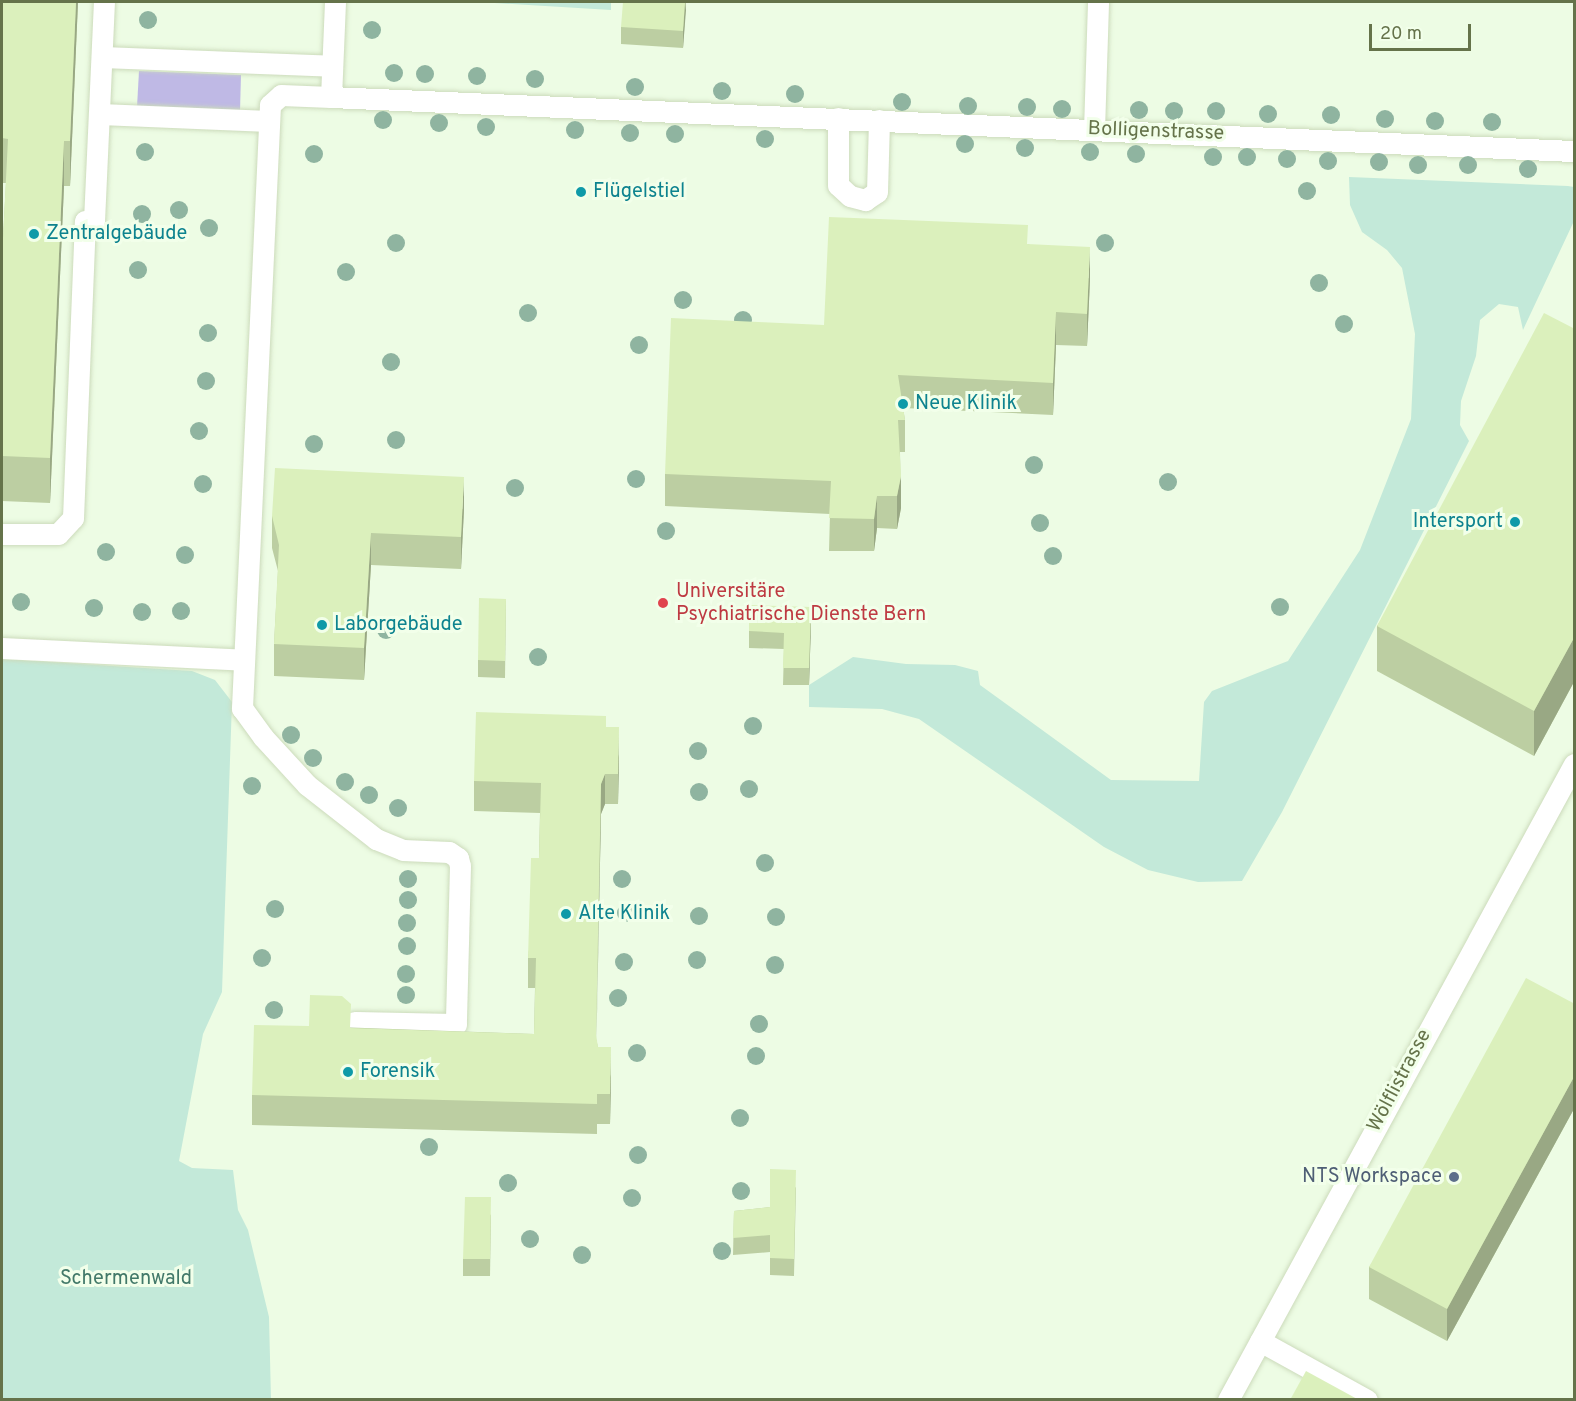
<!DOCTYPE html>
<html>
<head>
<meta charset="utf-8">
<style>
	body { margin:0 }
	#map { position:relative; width:1576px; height:1401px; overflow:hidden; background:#edfce4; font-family:Overpass,sans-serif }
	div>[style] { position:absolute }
	.green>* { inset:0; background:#c3e9d9 }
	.water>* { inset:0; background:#bfb9e5 }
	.roads { filter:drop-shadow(0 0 2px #ccdbbb) drop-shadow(0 0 2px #ccdbbb) }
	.service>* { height:21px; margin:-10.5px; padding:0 10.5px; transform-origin:10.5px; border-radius:10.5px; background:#fff }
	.trees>* { width:18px; height:18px; margin:-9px; border-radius:50%; background:#8fb4a0 }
	.wall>* { inset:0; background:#bccea2 }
	.shaded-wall>* { inset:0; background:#99a884 }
	.building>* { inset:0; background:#dbf0bc }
	.dots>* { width:16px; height:16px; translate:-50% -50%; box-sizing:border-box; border:3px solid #f2ffea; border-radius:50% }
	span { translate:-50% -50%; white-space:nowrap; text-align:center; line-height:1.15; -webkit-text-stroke:6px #f2ffea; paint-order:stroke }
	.street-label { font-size:20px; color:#65734a }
	.culture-label { font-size:20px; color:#0d838f }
	.left { translate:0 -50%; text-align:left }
	.right { translate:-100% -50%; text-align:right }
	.health-label { font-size:20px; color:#be3a42 }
	.service-label { font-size:20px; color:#4e5e75 }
	.park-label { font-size:20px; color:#427969 }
	.frame { position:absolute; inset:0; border:3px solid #65734a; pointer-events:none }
	.scale { position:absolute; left:1369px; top:24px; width:102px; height:27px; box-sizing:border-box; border:3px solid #65734a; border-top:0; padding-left:8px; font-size:18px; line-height:21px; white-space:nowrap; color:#65734a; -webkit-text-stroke:4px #f2ffea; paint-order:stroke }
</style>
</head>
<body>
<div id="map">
	<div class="green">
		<div style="clip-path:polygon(479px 2px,611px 2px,611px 10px)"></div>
		<div style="clip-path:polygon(1349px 177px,1568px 186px,1574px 187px,1574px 221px,1523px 330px,1518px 307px,1499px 304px,1480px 320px,1476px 356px,1461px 401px,1460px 425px,1469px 441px,1282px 812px,1242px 881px,1198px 882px,1148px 870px,1104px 847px,919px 719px,882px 709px,809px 707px,809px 685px,853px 657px,906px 664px,955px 665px,978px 671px,980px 685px,1111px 780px,1199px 781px,1204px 702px,1212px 691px,1288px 661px,1360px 550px,1411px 419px,1415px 334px,1402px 268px,1387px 250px,1362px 232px,1350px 205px)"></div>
		<div style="clip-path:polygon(2px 659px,192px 671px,215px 680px,232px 702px,222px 992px,203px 1034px,179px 1161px,192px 1168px,233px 1170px,238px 1210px,248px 1230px,269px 1317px,271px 1399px,2px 1399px)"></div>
	</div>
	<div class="water">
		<div style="clip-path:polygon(139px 71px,241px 75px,240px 111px,137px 107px)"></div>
	</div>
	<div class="roads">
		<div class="service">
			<div style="left:335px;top:2px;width:95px;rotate:92.4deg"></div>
			<div style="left:331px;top:97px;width:50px;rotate:-177.7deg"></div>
			<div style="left:281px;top:95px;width:15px;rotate:138deg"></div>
			<div style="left:270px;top:105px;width:604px;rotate:92.66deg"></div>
			<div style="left:242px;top:708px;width:36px;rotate:54deg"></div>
			<div style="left:263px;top:737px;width:65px;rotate:47.5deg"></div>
			<div style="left:307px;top:785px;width:88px;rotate:38deg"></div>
			<div style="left:376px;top:839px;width:29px;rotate:22deg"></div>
			<div style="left:403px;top:850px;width:46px;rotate:2.5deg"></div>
			<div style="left:449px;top:852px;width:11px;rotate:34deg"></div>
			<div style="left:458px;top:858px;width:8px;rotate:76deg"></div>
			<div style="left:460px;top:866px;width:158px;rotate:91.5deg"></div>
			<div style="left:456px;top:1024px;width:102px;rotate:-178.9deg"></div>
			<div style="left:102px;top:57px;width:230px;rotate:2.2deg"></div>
			<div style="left:331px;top:97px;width:1244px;rotate:2.49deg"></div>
			<div style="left:100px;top:114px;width:169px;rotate:2.4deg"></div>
			<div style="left:838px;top:118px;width:67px;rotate:90deg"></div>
			<div style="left:838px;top:185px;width:16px;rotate:43deg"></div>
			<div style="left:850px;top:196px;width:16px;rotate:15deg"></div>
			<div style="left:865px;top:200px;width:14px;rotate:-34deg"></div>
			<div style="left:877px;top:192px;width:72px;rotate:-88.4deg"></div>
			<div style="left:1094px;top:130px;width:128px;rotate:-88.2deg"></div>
			<div style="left:2px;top:534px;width:56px"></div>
			<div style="left:58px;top:534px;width:22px;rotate:-47deg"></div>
			<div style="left:73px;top:518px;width:297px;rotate:-87.7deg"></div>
			<div style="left:85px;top:221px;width:9px"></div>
			<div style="left:94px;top:221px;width:219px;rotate:-87.4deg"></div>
			<div style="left:2px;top:648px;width:242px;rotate:2.8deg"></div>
			<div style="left:1260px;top:1341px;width:122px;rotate:28.9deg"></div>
			<div style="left:1228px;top:1400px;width:724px;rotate:-61.45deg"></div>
		</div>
	</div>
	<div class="trees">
		<div style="left:148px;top:20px"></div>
		<div style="left:372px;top:30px"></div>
		<div style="left:394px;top:73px"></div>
		<div style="left:425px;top:74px"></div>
		<div style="left:477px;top:76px"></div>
		<div style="left:535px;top:79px"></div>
		<div style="left:635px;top:87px"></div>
		<div style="left:722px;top:91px"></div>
		<div style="left:795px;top:94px"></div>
		<div style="left:902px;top:102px"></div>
		<div style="left:968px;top:106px"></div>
		<div style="left:1027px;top:107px"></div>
		<div style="left:1062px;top:109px"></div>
		<div style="left:1139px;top:110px"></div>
		<div style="left:1174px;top:111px"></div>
		<div style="left:1216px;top:111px"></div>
		<div style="left:1268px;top:114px"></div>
		<div style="left:1331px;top:115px"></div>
		<div style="left:1385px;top:119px"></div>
		<div style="left:383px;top:120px"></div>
		<div style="left:1435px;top:121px"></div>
		<div style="left:1492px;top:122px"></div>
		<div style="left:439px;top:123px"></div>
		<div style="left:486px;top:127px"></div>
		<div style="left:575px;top:130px"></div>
		<div style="left:630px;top:133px"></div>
		<div style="left:675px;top:134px"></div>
		<div style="left:765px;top:139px"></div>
		<div style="left:965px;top:144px"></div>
		<div style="left:1025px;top:148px"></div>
		<div style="left:145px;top:152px"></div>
		<div style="left:1090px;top:152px"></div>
		<div style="left:314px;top:154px"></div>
		<div style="left:1136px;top:154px"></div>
		<div style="left:1213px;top:157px"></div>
		<div style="left:1247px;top:157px"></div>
		<div style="left:1287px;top:159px"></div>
		<div style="left:1328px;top:161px"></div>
		<div style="left:1379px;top:162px"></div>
		<div style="left:1418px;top:165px"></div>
		<div style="left:1468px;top:165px"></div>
		<div style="left:1528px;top:169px"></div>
		<div style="left:1307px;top:191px"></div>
		<div style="left:179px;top:210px"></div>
		<div style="left:142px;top:214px"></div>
		<div style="left:209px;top:228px"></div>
		<div style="left:396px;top:243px"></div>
		<div style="left:1105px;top:243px"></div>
		<div style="left:138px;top:270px"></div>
		<div style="left:346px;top:272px"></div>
		<div style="left:1319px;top:283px"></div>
		<div style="left:683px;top:300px"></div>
		<div style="left:528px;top:313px"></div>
		<div style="left:743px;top:320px"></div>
		<div style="left:1344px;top:324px"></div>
		<div style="left:208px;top:333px"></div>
		<div style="left:639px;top:345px"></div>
		<div style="left:391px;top:362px"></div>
		<div style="left:206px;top:381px"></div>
		<div style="left:199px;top:431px"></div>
		<div style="left:396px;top:440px"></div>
		<div style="left:314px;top:444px"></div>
		<div style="left:1034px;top:465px"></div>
		<div style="left:636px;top:479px"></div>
		<div style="left:1168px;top:482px"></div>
		<div style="left:203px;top:484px"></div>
		<div style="left:515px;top:488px"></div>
		<div style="left:1040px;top:523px"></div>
		<div style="left:666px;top:531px"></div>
		<div style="left:106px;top:552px"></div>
		<div style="left:185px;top:555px"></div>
		<div style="left:1053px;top:556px"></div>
		<div style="left:21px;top:602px"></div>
		<div style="left:1280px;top:607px"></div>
		<div style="left:94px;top:608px"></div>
		<div style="left:181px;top:611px"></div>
		<div style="left:142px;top:612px"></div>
		<div style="left:386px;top:630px"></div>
		<div style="left:538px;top:657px"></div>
		<div style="left:753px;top:726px"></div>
		<div style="left:291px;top:735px"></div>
		<div style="left:698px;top:751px"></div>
		<div style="left:313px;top:758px"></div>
		<div style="left:345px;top:782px"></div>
		<div style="left:252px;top:786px"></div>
		<div style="left:749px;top:789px"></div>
		<div style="left:699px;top:792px"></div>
		<div style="left:369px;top:795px"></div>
		<div style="left:398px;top:808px"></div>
		<div style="left:765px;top:863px"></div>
		<div style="left:408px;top:879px"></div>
		<div style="left:622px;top:879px"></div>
		<div style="left:408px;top:900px"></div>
		<div style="left:275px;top:909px"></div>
		<div style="left:626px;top:913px"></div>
		<div style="left:699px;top:916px"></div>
		<div style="left:776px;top:917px"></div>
		<div style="left:407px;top:923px"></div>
		<div style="left:407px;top:946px"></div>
		<div style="left:262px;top:958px"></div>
		<div style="left:697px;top:960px"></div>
		<div style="left:624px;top:962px"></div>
		<div style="left:775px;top:965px"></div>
		<div style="left:406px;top:974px"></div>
		<div style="left:406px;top:995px"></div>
		<div style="left:618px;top:998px"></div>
		<div style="left:274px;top:1010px"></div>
		<div style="left:759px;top:1024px"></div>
		<div style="left:637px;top:1053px"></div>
		<div style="left:756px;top:1056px"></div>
		<div style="left:740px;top:1118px"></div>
		<div style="left:429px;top:1147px"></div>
		<div style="left:638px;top:1155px"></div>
		<div style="left:508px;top:1183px"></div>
		<div style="left:741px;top:1191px"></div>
		<div style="left:632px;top:1198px"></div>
		<div style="left:530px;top:1239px"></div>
		<div style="left:722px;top:1251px"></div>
		<div style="left:582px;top:1255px"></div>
	</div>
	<div class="wall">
		<div style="clip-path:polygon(2px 2px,78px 2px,70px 186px,64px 186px,50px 503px,2px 501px,2px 238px,3px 238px,6px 183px,2px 183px)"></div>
		<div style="clip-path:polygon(686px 2px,683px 48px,621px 44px,621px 27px)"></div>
		<div style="clip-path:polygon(1028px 244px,1090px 279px,1087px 346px,1056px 345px,1053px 415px,903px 408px,905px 420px,905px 452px,900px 452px,901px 508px,897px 529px,877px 528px,874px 551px,829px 551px,830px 514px,665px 506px,665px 474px,824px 325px)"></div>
		<div style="clip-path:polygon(1575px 329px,1575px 680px,1534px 756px,1377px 671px,1377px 626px)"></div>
		<div style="clip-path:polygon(464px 509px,461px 569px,371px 565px,364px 680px,274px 676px,274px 644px,278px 571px,272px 548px,272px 516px)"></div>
		<div style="clip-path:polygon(506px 599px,505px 678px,478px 677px,478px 660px)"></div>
		<div style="clip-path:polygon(749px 605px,811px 624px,809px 685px,783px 685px,784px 649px,749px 648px)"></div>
		<div style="clip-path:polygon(606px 727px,619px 757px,618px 804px,605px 804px,601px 814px,596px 1039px,598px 1047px,611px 1077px,610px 1124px,597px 1124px,597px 1134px,252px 1125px,252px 1095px,309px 1026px,534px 1034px,535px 988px,528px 988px,528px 958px,539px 858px,540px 813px,474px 811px,474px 781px)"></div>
		<div style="clip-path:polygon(1575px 1004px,1575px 1107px,1447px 1341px,1369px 1299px,1369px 1267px)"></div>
		<div style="clip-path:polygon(796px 1187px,794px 1276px,770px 1275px,770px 1252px,733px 1255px,734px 1211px,770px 1207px)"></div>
		<div style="clip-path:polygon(491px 1214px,490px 1276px,463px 1276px,463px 1259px)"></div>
	</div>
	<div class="shaded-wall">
		<div style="clip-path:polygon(76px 2px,78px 2px,70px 186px,70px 141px)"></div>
		<div style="clip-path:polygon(685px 2px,686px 10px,683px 48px,683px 31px)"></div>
		<div style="clip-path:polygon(64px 141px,64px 186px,50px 503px,50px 458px)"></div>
		<div style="clip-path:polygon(1090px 247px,1090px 279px,1087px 346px,1087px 314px)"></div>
		<div style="clip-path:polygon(1056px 312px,1056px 345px,1053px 415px,1053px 383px)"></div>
		<div style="clip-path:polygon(901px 476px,901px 508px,897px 529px,897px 496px)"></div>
		<div style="clip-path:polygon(464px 477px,464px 509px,461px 569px,461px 537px)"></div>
		<div style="clip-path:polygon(877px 496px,877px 528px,874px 551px,874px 519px)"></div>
		<div style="clip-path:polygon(371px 533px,371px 565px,364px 680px,364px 648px)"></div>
		<div style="clip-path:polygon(811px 607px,811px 624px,809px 685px,809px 668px)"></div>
		<div style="clip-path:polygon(1575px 636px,1575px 680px,1534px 756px,1534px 711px)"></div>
		<div style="clip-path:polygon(619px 727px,619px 757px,618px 804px,618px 774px)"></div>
		<div style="clip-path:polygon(605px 774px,605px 804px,601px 814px,596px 1065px,601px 784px)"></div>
		<div style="clip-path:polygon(611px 1047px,611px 1077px,610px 1124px,610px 1094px)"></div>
		<div style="clip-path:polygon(1575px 1075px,1575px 1107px,1447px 1341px,1447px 1309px)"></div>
	</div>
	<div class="building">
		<div style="clip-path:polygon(2px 2px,76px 2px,70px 141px,64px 141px,50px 458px,2px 456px,2px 238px,3px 238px,8px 139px,2px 138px)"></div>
		<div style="clip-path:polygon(623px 2px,685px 2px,683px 31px,621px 27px)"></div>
		<div style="clip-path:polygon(829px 217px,1028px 225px,1027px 244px,1090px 247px,1087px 314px,1056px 312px,1053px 383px,898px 375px,905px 420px,898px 420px,901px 476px,897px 496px,877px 496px,874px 519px,829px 518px,831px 481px,665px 474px,671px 318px,824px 325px)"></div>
		<div style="clip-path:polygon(1544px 313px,1575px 329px,1575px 636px,1534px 711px,1377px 626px)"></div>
		<div style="clip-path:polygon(275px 468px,464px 477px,461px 537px,371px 533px,364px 648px,274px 644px,279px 545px,272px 516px)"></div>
		<div style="clip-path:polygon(479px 598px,506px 599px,505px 661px,478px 660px)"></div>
		<div style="clip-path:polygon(749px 605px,811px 607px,809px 668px,783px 668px,784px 633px,749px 631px)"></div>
		<div style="clip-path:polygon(476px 712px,606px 716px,606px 727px,619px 727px,618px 774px,605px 774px,601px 784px,596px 1035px,598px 1047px,611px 1047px,610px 1094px,597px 1094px,597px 1104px,252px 1095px,254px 1025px,309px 1026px,310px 995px,342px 996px,351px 1004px,350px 1028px,534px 1034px,536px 958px,528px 958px,531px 858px,539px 858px,541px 783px,474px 781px)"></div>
		<div style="clip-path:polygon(1526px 978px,1575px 1004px,1575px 1075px,1447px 1309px,1369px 1267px)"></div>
		<div style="clip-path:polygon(770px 1169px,796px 1170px,794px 1259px,770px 1258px,770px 1235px,733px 1238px,734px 1211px,770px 1207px)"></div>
		<div style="clip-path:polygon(465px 1197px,491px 1197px,490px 1259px,463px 1259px)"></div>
		<div style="clip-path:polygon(1306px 1371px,1359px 1400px,1290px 1400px)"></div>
	</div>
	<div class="dots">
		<div style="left:581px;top:192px;background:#0f9aa8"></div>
		<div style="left:34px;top:234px;background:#0f9aa8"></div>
		<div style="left:903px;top:404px;background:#0f9aa8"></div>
		<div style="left:1515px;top:522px;background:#0f9aa8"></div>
		<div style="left:663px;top:603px;background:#e0444e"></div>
		<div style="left:322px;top:625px;background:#0f9aa8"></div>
		<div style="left:566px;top:914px;background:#0f9aa8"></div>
		<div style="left:348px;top:1072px;background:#0f9aa8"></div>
		<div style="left:1454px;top:1177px;background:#5c6f8a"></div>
	</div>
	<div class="street-label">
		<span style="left:1156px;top:132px;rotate:2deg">Bolligenstrasse</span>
		<span style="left:1400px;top:1081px;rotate:-62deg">Wölflistrasse</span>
	</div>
	<div class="culture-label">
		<span class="left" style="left:593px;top:192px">Flügelstiel</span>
		<span class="left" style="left:46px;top:234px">Zentralgebäude</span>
		<span class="left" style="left:915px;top:404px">Neue Klinik</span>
		<span class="right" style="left:1503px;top:522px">Intersport</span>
		<span class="left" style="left:334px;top:625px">Laborgebäude</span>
		<span class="left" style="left:578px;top:914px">Alte Klinik</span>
		<span class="left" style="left:360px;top:1072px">Forensik</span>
	</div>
	<div class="health-label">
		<span class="left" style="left:676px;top:604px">Universitäre<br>Psychiatrische Dienste Bern</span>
	</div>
	<div class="service-label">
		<span class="right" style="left:1442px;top:1177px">NTS Workspace</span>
	</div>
	<div class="park-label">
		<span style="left:126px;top:1279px">Schermenwald</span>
	</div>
	<div class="frame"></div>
	<div class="scale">20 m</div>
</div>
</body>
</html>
